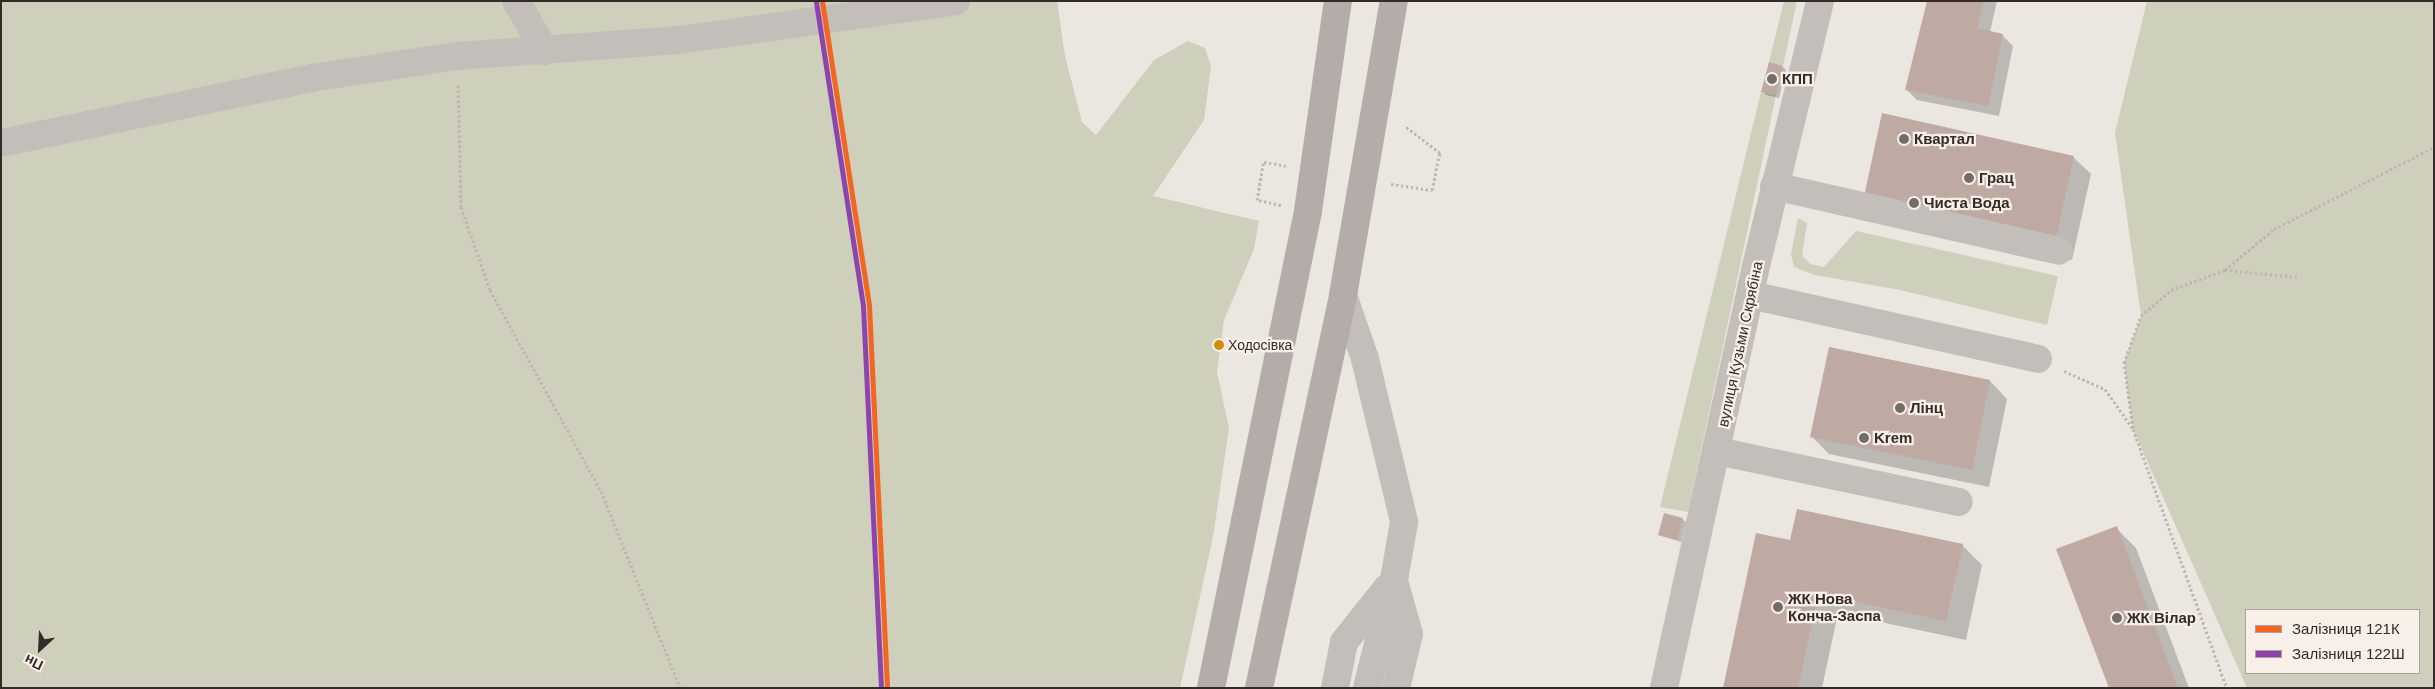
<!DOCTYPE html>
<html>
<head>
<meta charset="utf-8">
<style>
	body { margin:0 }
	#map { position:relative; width:2435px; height:689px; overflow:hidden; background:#ece6e0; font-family:Arial,sans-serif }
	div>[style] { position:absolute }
	.green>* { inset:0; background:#ced0bb }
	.shadow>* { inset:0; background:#0003 }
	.building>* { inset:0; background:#bea9a3 }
	.path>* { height:3px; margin-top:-1.5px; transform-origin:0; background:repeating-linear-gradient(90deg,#bdb6b2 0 2.5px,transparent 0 5px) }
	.minor>* { height:28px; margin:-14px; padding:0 14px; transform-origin:14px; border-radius:14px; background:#c4beba }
	.major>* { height:28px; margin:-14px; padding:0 14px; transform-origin:14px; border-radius:14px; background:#b3aca8 }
	.rail-1>* { height:5px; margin:-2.5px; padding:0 2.5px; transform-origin:2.5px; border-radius:2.5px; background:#f26522 }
	.rail-2>* { height:5px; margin:-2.5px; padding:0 2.5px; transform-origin:2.5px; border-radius:2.5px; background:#8e44ad }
	.dots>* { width:14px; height:14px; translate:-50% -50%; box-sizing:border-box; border:2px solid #f8efe8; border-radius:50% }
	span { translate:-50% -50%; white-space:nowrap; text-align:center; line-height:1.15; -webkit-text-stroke:4.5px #f8efe8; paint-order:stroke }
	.bus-label { font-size:14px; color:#342b28 }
	.left { translate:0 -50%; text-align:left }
	.poi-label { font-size:15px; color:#342b28; font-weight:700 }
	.street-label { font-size:15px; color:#342b28 }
	.frame { position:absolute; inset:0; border:2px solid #342b28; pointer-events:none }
	.legend { position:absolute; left:2245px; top:609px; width:175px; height:65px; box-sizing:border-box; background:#f8efe8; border:1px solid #aaa19b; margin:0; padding:6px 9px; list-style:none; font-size:15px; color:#342b28 }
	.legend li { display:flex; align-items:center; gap:10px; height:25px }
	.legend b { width:25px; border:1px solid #aaa19b }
	.north { position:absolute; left:15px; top:624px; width:50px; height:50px; -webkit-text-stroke:4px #f8efe8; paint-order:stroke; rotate:205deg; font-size:14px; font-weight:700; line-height:20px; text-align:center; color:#342b28 }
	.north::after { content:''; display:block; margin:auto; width:18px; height:22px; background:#342b28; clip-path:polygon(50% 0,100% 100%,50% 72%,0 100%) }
</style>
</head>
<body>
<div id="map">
	<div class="green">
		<div style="clip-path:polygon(1px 1px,1057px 1px,1065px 56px,1082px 122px,1096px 135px,1154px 60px,1188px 41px,1205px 48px,1211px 66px,1204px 120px,1153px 196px,1259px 221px,1254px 249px,1224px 320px,1217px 372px,1229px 428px,1213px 537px,1180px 688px,1px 688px)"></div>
		<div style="clip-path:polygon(1784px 1px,1797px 1px,1783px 66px,1769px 62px)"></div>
		<div style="clip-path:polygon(evenodd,2147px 1px,2434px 1px,2434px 688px,2247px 688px,2133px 429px,2124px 363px,2141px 316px,2115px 133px,2147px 1px,2246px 610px,2419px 610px,2419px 673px,2246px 673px,2246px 610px)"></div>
		<div style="clip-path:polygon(1761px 92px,1776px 95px,1688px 512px,1660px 507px)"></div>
		<div style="clip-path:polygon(1798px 218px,1807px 223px,1802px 255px,1810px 264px,1824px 267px,1856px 231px,2058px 276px,2047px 325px,1900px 290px,1815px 275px,1794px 267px,1791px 254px)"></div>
	</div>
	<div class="shadow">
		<div style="clip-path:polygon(1929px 1px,1997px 1px,1990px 32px,2002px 35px,2013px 46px,1999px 116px,1917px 100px,1906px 89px)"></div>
		<div style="clip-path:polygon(1783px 67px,1786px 70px,1779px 98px,1766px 95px,1763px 91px)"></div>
		<div style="clip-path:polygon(2073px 157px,2091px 174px,2072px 260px,1882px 218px)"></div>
		<div style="clip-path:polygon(1990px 381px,2007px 399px,1989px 487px,1829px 454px,1811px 436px)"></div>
		<div style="clip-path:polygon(1682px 519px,1686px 522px,1681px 542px,1659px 535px)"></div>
		<div style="clip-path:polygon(2116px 528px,2136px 548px,2189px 688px,2110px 688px)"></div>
		<div style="clip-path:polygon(1791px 541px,1962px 545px,1982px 565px,1966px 640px,1838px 613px,1822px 688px,1725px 688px)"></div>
	</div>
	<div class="building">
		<div style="clip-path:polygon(1927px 1px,1984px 1px,1977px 28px,2003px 34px,1988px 106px,1905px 90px)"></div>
		<div style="clip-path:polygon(1769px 62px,1783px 66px,1776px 95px,1761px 92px)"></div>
		<div style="clip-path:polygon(1882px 113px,2074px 156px,2055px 243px,1863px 201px)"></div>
		<div style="clip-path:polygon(1829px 347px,1990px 380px,1972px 470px,1810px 437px)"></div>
		<div style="clip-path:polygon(1797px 509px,1963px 544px,1946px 621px,1818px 594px,1798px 688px,1723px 688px,1756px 533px,1790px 540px)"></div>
		<div style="clip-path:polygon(1664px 513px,1683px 518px,1677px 540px,1658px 535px)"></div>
		<div style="clip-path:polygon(2117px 526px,2178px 688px,2109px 688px,2056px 549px)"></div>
	</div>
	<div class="path">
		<div style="left:458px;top:85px;width:122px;rotate:88.6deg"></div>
		<div style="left:461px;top:207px;width:88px;rotate:70.7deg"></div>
		<div style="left:490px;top:290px;width:230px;rotate:61.1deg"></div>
		<div style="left:601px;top:491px;width:212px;rotate:68.1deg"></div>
		<div style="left:1391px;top:184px;width:41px;rotate:8.3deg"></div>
		<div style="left:1432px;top:190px;width:38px;rotate:-78deg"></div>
		<div style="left:1440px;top:153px;width:44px;rotate:-142.4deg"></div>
		<div style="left:1281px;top:205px;width:25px;rotate:-168deg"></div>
		<div style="left:1257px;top:200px;width:39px;rotate:-80deg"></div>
		<div style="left:1264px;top:162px;width:22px;rotate:10deg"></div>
		<div style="left:2225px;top:270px;width:64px;rotate:-39.9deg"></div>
		<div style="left:2274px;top:229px;width:180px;rotate:-27.1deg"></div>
		<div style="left:2064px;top:371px;width:45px;rotate:23.7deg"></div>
		<div style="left:2105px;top:389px;width:49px;rotate:55deg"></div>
		<div style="left:2133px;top:429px;width:276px;rotate:70.1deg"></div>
		<div style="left:2133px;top:428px;width:66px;rotate:-97.9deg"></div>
		<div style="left:2124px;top:363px;width:50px;rotate:-70.1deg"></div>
		<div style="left:2141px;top:316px;width:40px;rotate:-41deg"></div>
		<div style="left:2171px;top:290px;width:58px;rotate:-20.3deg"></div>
		<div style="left:2225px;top:270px;width:74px;rotate:5.4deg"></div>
	</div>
	<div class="minor">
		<div style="left:516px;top:1px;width:58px;rotate:59.9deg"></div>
		<div style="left:1px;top:143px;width:317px;rotate:-11.8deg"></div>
		<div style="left:311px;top:78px;width:148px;rotate:-8.6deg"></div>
		<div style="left:457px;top:56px;width:223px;rotate:-4.1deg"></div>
		<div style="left:679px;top:40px;width:280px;rotate:-8deg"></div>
		<div style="left:1774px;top:186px;width:292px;rotate:12.8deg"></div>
		<div style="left:1343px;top:295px;width:68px;rotate:71deg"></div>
		<div style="left:1365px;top:359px;width:168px;rotate:76.5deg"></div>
		<div style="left:1404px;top:522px;width:59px;rotate:99.8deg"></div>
		<div style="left:1394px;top:580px;width:111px;rotate:104deg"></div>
		<div style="left:1750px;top:295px;width:295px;rotate:12.5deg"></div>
		<div style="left:1717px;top:451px;width:247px;rotate:11.9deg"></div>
		<div style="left:1394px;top:581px;width:55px;rotate:74.2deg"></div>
		<div style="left:1409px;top:634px;width:56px;rotate:103.5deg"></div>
		<div style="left:1335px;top:688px;width:47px;rotate:-78.9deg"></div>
		<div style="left:1344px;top:642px;width:69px;rotate:-51.5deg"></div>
		<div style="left:1664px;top:688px;width:436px;rotate:-77.7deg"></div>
		<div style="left:1757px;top:262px;width:268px;rotate:-76.4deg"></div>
	</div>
	<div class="major">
		<div style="left:1211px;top:688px;width:487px;rotate:-78.5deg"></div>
		<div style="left:1308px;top:211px;width:212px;rotate:-81.9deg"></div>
		<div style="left:1259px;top:688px;width:402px;rotate:-77.9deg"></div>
		<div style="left:1343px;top:295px;width:298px;rotate:-80.2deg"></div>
	</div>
	<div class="rail-1">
		<div style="left:822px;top:1px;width:308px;rotate:81.2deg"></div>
		<div style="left:869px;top:305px;width:383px;rotate:87.3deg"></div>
	</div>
	<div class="rail-2">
		<div style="left:816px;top:2px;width:308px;rotate:81.2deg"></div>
		<div style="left:863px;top:306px;width:382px;rotate:87.3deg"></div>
	</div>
	<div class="dots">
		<div style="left:1772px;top:79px;background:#746c68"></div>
		<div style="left:1904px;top:139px;background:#746c68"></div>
		<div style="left:1969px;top:178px;background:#746c68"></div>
		<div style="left:1914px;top:203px;background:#746c68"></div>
		<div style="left:1219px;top:345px;background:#d08d08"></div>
		<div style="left:1900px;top:408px;background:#746c68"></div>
		<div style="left:1864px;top:438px;background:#746c68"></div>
		<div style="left:1778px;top:607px;background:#746c68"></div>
		<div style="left:2117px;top:618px;background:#746c68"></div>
	</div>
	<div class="bus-label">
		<span class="left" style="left:1228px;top:345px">Ходосівка</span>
	</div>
	<div class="poi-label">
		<span class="left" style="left:1782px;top:79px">КПП</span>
		<span class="left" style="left:1914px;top:139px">Квартал</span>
		<span class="left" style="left:1979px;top:178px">Грац</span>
		<span class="left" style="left:1924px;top:203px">Чиста Вода</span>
		<span class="left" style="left:1910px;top:408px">Лінц</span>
		<span class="left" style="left:1874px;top:438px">Krem</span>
		<span class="left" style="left:1788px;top:607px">ЖК Нова<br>Конча-Заспа</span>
		<span class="left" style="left:2127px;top:618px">ЖК Вілар</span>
	</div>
	<div class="street-label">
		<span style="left:1740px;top:344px;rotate:-78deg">вулиця Кузьми Скрябіна</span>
	</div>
	<div class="frame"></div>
	<ul class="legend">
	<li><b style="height:6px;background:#f26522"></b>Залізниця 121К</li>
	<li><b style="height:6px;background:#8e44ad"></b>Залізниця 122Ш</li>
	</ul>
	<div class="north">Пн</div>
</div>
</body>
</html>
